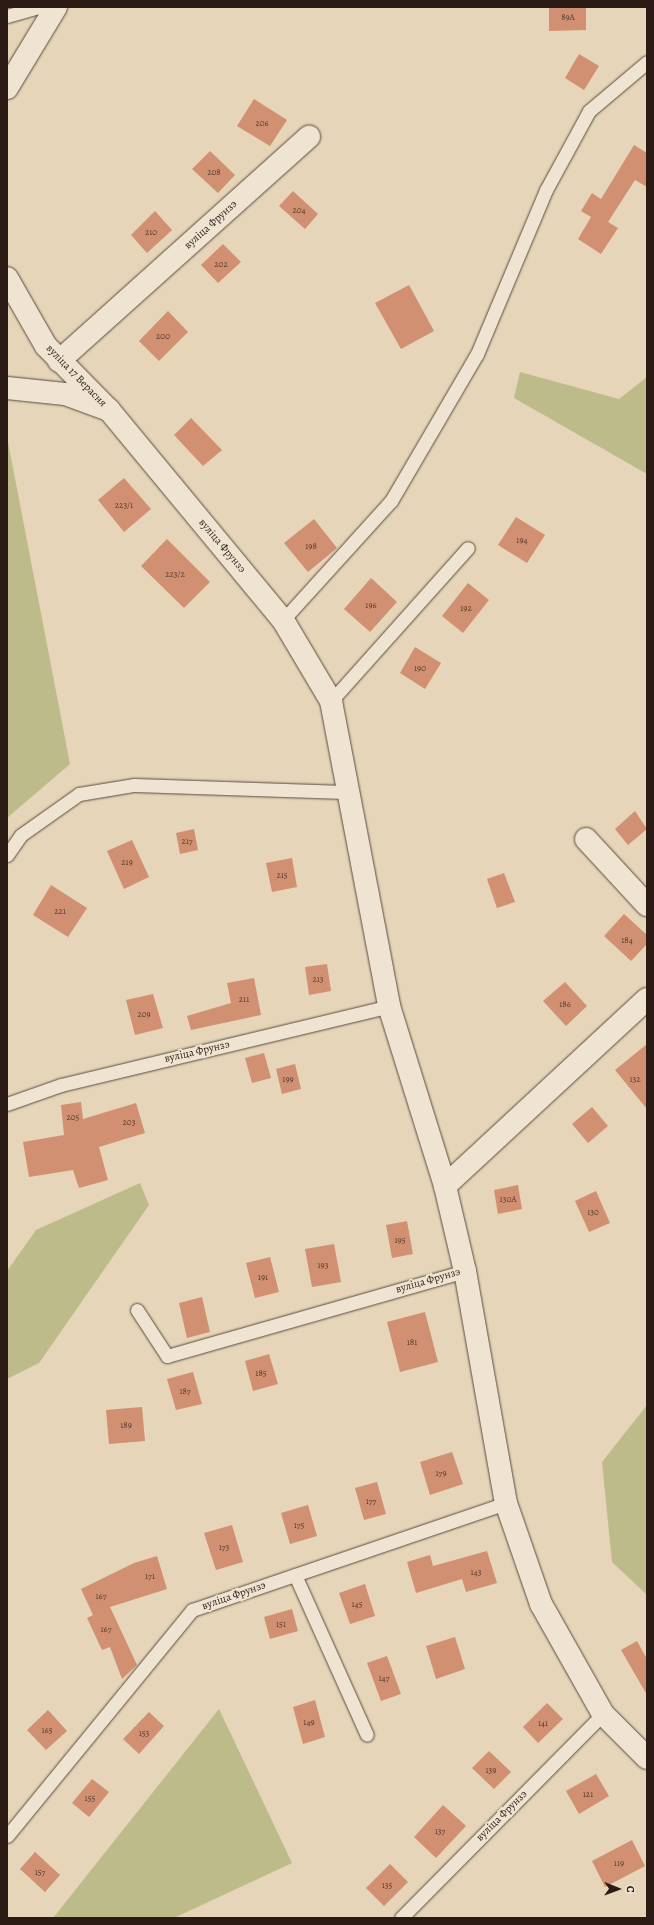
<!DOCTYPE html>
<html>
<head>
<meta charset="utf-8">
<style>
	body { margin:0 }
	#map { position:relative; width:654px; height:1925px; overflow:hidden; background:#e6d5b8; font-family:Alegreya,serif }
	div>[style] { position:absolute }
	.green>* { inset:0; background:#bdbb89 }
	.building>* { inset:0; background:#d09071 }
	.roads { filter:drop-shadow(0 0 1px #5a4a3e) drop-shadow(0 0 1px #5a4a3e) }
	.service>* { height:13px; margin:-6.5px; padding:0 6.5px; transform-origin:6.5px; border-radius:6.5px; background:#efe4d1 }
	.minor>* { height:22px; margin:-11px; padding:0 11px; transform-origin:11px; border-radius:11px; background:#efe4d1 }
	.tertiary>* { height:22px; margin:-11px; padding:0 11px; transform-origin:11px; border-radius:11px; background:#efe4d1 }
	span { translate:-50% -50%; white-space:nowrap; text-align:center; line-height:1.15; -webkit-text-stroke:4px #efe4d1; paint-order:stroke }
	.number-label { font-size:9px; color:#55382c }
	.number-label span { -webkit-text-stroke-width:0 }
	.street-label { font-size:11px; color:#2c1b15 }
	.frame { position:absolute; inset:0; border:8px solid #2c1b15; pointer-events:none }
	.north { position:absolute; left:598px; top:1869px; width:40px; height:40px; -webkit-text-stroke:3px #efe4d1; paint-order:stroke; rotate:91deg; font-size:11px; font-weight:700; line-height:16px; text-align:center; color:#2c1b15 }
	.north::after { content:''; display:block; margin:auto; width:14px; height:18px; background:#2c1b15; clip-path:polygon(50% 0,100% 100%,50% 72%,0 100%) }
</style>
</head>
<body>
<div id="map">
	<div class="green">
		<div style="clip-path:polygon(520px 372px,619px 399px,647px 377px,647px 474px,514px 398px)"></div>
		<div style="clip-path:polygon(7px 437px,70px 764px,7px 818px)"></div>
		<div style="clip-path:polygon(140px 1183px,149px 1205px,39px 1363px,7px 1379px,7px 1271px,36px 1230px)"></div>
		<div style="clip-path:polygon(647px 1405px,647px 1595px,612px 1562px,602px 1462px)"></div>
		<div style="clip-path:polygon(219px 1709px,292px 1863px,174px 1918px,53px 1918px)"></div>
	</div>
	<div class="building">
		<div style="clip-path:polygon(549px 7px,586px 7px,586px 30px,549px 31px)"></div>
		<div style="clip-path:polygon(579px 54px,599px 66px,584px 90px,565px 78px)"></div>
		<div style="clip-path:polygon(254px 99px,287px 120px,270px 146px,237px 126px)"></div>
		<div style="clip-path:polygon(634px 145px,647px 153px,647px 187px,635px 180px,608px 222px,618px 228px,601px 254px,578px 239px,591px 217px,581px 211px,592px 193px,601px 199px)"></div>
		<div style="clip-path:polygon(210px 151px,235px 175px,218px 193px,192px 169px)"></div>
		<div style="clip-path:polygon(293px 191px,318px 214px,305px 229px,279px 206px)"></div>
		<div style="clip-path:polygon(155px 211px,172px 230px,147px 253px,131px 235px)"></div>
		<div style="clip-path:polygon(223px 244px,241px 262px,218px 283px,201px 265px)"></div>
		<div style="clip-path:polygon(409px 285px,434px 331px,401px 349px,375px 303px)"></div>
		<div style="clip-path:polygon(168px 311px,188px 332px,159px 361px,139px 341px)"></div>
		<div style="clip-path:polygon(191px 418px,222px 450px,203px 466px,174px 435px)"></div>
		<div style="clip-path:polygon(124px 478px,151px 509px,124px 532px,98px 500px)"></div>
		<div style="clip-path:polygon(516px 517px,545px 535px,527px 563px,498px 545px)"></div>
		<div style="clip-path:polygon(314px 519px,337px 548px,308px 572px,284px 543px)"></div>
		<div style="clip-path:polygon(167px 539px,210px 582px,184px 608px,141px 566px)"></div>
		<div style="clip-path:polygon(371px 578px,397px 602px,370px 632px,344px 609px)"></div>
		<div style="clip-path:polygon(468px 583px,489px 600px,463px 633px,442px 616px)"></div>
		<div style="clip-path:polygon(415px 647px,441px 663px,425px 689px,400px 673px)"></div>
		<div style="clip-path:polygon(635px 811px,647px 829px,628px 845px,615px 829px)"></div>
		<div style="clip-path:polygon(194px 829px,198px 850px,180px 854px,176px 833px)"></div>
		<div style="clip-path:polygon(132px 840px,149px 877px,124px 889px,107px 851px)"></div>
		<div style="clip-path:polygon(292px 858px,297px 887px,272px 892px,266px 863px)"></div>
		<div style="clip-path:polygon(504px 873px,515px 902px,497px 908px,487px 879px)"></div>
		<div style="clip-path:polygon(51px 885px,87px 908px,68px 937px,33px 915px)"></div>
		<div style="clip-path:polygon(624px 914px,647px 935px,647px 944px,631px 961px,604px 936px)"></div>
		<div style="clip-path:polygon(327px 964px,331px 991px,309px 995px,305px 967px)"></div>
		<div style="clip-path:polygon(254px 978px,261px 1015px,191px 1030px,187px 1016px,231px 1003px,227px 983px)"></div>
		<div style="clip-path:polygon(565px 982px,587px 1006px,566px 1026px,543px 1001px)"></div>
		<div style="clip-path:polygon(153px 994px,163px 1028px,135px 1035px,126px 1000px)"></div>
		<div style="clip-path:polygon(647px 1044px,647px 1109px,615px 1070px)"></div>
		<div style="clip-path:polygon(264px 1053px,271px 1078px,252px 1083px,245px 1058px)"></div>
		<div style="clip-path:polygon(295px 1064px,301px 1089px,282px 1094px,276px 1069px)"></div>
		<div style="clip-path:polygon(81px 1102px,83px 1119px,136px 1103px,145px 1133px,99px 1147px,108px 1180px,79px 1188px,73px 1170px,29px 1177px,23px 1142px,64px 1135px,61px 1105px)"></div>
		<div style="clip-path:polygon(592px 1107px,608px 1126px,588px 1143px,572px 1124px)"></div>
		<div style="clip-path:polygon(518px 1185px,522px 1209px,498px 1214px,494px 1190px)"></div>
		<div style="clip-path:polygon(596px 1191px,610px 1223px,589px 1232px,575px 1201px)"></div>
		<div style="clip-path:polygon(407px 1221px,413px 1254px,392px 1258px,386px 1225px)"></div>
		<div style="clip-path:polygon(334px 1244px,341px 1282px,312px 1287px,305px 1249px)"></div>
		<div style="clip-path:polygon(270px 1257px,279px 1292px,255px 1298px,246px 1263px)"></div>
		<div style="clip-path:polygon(202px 1297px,210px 1332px,187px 1338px,179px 1303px)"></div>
		<div style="clip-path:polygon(425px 1312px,438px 1362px,400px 1372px,387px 1322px)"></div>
		<div style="clip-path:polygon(269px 1354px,278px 1384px,253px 1391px,245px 1361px)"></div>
		<div style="clip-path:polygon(193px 1372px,202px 1404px,176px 1410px,167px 1379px)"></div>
		<div style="clip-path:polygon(142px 1407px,145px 1441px,109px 1444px,106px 1410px)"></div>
		<div style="clip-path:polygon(452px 1452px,463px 1484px,430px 1495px,420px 1462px)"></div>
		<div style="clip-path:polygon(377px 1482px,386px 1514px,364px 1520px,355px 1488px)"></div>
		<div style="clip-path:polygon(308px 1505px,317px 1536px,290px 1544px,281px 1513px)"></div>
		<div style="clip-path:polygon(232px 1525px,243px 1562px,216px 1570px,204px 1533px)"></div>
		<div style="clip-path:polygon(487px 1551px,497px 1583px,466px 1592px,462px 1579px,416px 1593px,407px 1562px,430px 1555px,433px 1566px)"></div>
		<div style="clip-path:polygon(157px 1556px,167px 1589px,110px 1607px,137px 1665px,122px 1679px,110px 1647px,102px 1650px,87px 1618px,93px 1615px,81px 1589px,134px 1563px)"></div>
		<div style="clip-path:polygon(365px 1584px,375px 1616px,350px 1624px,339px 1593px)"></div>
		<div style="clip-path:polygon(292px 1609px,298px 1631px,270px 1639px,264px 1617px)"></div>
		<div style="clip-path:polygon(455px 1637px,465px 1669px,436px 1679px,426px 1646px)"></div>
		<div style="clip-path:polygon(637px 1641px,647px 1659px,647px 1695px,621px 1650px)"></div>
		<div style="clip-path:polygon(387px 1656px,401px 1694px,381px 1701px,367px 1663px)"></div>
		<div style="clip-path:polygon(315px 1700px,325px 1737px,303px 1744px,293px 1707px)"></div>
		<div style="clip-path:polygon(547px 1703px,563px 1719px,538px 1743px,523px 1727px)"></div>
		<div style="clip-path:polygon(48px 1710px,67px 1731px,46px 1750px,27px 1730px)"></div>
		<div style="clip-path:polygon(149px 1712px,164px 1726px,139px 1754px,123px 1739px)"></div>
		<div style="clip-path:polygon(489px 1751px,511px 1772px,494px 1789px,472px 1768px)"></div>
		<div style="clip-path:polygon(596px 1774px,609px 1796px,579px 1814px,566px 1791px)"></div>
		<div style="clip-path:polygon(92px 1779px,109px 1792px,89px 1817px,72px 1803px)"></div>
		<div style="clip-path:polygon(443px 1805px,466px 1826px,436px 1858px,414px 1837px)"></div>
		<div style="clip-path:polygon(632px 1840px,645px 1866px,605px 1887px,592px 1861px)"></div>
		<div style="clip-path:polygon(35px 1852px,60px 1875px,45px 1892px,20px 1869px)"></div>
		<div style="clip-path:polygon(390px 1864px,408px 1882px,384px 1906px,366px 1888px)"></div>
	</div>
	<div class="roads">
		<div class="service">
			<div style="left:7px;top:16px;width:32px;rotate:-16deg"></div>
			<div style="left:283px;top:620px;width:161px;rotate:-47.8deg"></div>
			<div style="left:391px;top:501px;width:170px;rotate:-59.7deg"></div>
			<div style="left:477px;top:354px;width:178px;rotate:-67.2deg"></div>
			<div style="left:546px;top:190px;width:90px;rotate:-61.4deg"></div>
			<div style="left:589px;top:111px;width:76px;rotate:-40.2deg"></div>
			<div style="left:331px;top:701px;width:205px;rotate:-48.2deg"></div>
			<div style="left:7px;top:855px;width:24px;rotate:-55deg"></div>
			<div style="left:21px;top:835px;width:71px;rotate:-35.3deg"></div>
			<div style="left:79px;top:794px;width:56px;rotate:-9.3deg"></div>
			<div style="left:134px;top:785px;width:212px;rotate:1.9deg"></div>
			<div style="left:7px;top:1104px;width:57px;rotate:-19.4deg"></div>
			<div style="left:61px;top:1085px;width:337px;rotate:-13.5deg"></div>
			<div style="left:137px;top:1310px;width:55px;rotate:56.9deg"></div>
			<div style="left:167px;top:1356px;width:310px;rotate:-15.9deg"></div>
			<div style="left:295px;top:1575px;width:175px;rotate:65.8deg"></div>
			<div style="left:7px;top:1836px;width:292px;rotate:-50.7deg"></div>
			<div style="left:192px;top:1610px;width:332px;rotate:-18.8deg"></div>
			<div style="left:401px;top:1918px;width:287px;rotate:-45.3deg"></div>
		</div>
		<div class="minor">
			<div style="left:59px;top:361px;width:336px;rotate:-41.9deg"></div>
			<div style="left:7px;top:388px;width:58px;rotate:5.9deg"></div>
			<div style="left:65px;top:394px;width:47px;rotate:20deg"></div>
			<div style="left:586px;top:839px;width:90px;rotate:47.3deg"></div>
			<div style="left:445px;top:1186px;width:275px;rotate:-42.8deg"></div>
		</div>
		<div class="tertiary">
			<div style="left:7px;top:88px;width:95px;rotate:-58.8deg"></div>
			<div style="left:7px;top:278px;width:78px;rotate:60.2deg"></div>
			<div style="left:46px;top:346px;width:90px;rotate:45.5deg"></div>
			<div style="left:109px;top:410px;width:273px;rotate:50.4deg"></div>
			<div style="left:283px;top:620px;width:94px;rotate:59.3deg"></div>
			<div style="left:331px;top:701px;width:310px;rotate:79.2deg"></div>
			<div style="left:389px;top:1006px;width:189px;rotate:72.7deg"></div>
			<div style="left:445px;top:1186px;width:87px;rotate:76.8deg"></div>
			<div style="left:465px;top:1271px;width:236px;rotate:80deg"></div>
			<div style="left:506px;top:1503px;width:107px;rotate:70.9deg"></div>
			<div style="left:541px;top:1604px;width:126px;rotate:60.6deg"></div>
			<div style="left:603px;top:1714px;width:62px;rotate:45deg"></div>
		</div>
	</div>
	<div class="number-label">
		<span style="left:568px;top:17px">89А</span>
		<span style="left:262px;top:123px">206</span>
		<span style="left:214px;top:172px">208</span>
		<span style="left:299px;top:210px">204</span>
		<span style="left:151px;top:232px">210</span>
		<span style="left:221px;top:264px">202</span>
		<span style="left:163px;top:336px">200</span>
		<span style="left:124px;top:505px">223/1</span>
		<span style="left:522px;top:540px">194</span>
		<span style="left:311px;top:546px">198</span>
		<span style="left:175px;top:574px">223/2</span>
		<span style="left:371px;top:605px">196</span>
		<span style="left:466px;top:608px">192</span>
		<span style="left:420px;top:668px">190</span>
		<span style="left:187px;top:841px">217</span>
		<span style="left:127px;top:862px">219</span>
		<span style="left:282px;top:875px">215</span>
		<span style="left:60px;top:911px">221</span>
		<span style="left:627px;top:940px">184</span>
		<span style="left:318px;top:979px">213</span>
		<span style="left:244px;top:999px">211</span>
		<span style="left:565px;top:1004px">186</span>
		<span style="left:144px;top:1014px">209</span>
		<span style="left:288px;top:1079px">199</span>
		<span style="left:635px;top:1079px">132</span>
		<span style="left:73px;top:1117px">205</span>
		<span style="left:129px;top:1122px">203</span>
		<span style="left:508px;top:1199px">130А</span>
		<span style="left:593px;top:1212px">130</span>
		<span style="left:400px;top:1240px">195</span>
		<span style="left:323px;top:1265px">193</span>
		<span style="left:263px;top:1277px">191</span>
		<span style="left:412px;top:1342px">181</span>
		<span style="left:261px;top:1373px">185</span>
		<span style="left:185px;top:1391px">187</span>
		<span style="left:126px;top:1425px">189</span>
		<span style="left:441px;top:1473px">179</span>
		<span style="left:371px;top:1501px">177</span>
		<span style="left:299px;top:1525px">175</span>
		<span style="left:224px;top:1547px">173</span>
		<span style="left:476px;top:1572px">143</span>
		<span style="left:150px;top:1576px">171</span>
		<span style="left:101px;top:1596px">167</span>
		<span style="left:357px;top:1604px">145</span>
		<span style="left:281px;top:1624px">151</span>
		<span style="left:106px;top:1629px">167</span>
		<span style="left:384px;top:1678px">147</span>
		<span style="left:309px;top:1722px">149</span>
		<span style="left:543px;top:1723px">141</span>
		<span style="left:47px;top:1730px">165</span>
		<span style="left:144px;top:1733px">153</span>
		<span style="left:491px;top:1770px">139</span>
		<span style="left:588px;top:1794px">121</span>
		<span style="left:90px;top:1798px">155</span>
		<span style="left:440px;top:1831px">137</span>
		<span style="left:619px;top:1863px">119</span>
		<span style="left:40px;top:1872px">157</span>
		<span style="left:387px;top:1885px">135</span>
	</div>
	<div class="street-label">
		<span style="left:211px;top:225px;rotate:-42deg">вуліца Фрунзэ</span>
		<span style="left:76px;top:376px;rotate:46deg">вуліца 17 Верасня</span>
		<span style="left:222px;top:546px;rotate:50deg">вуліца Фрунзэ</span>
		<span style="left:197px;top:1052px;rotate:-13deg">вуліца Фрунзэ</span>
		<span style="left:428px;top:1281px;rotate:-16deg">вуліца Фрунзэ</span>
		<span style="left:234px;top:1596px;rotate:-19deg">вуліца Фрунзэ</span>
		<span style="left:502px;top:1816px;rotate:-45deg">вуліца Фрунзэ</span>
	</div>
	<div class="frame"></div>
	<div class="north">С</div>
</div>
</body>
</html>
